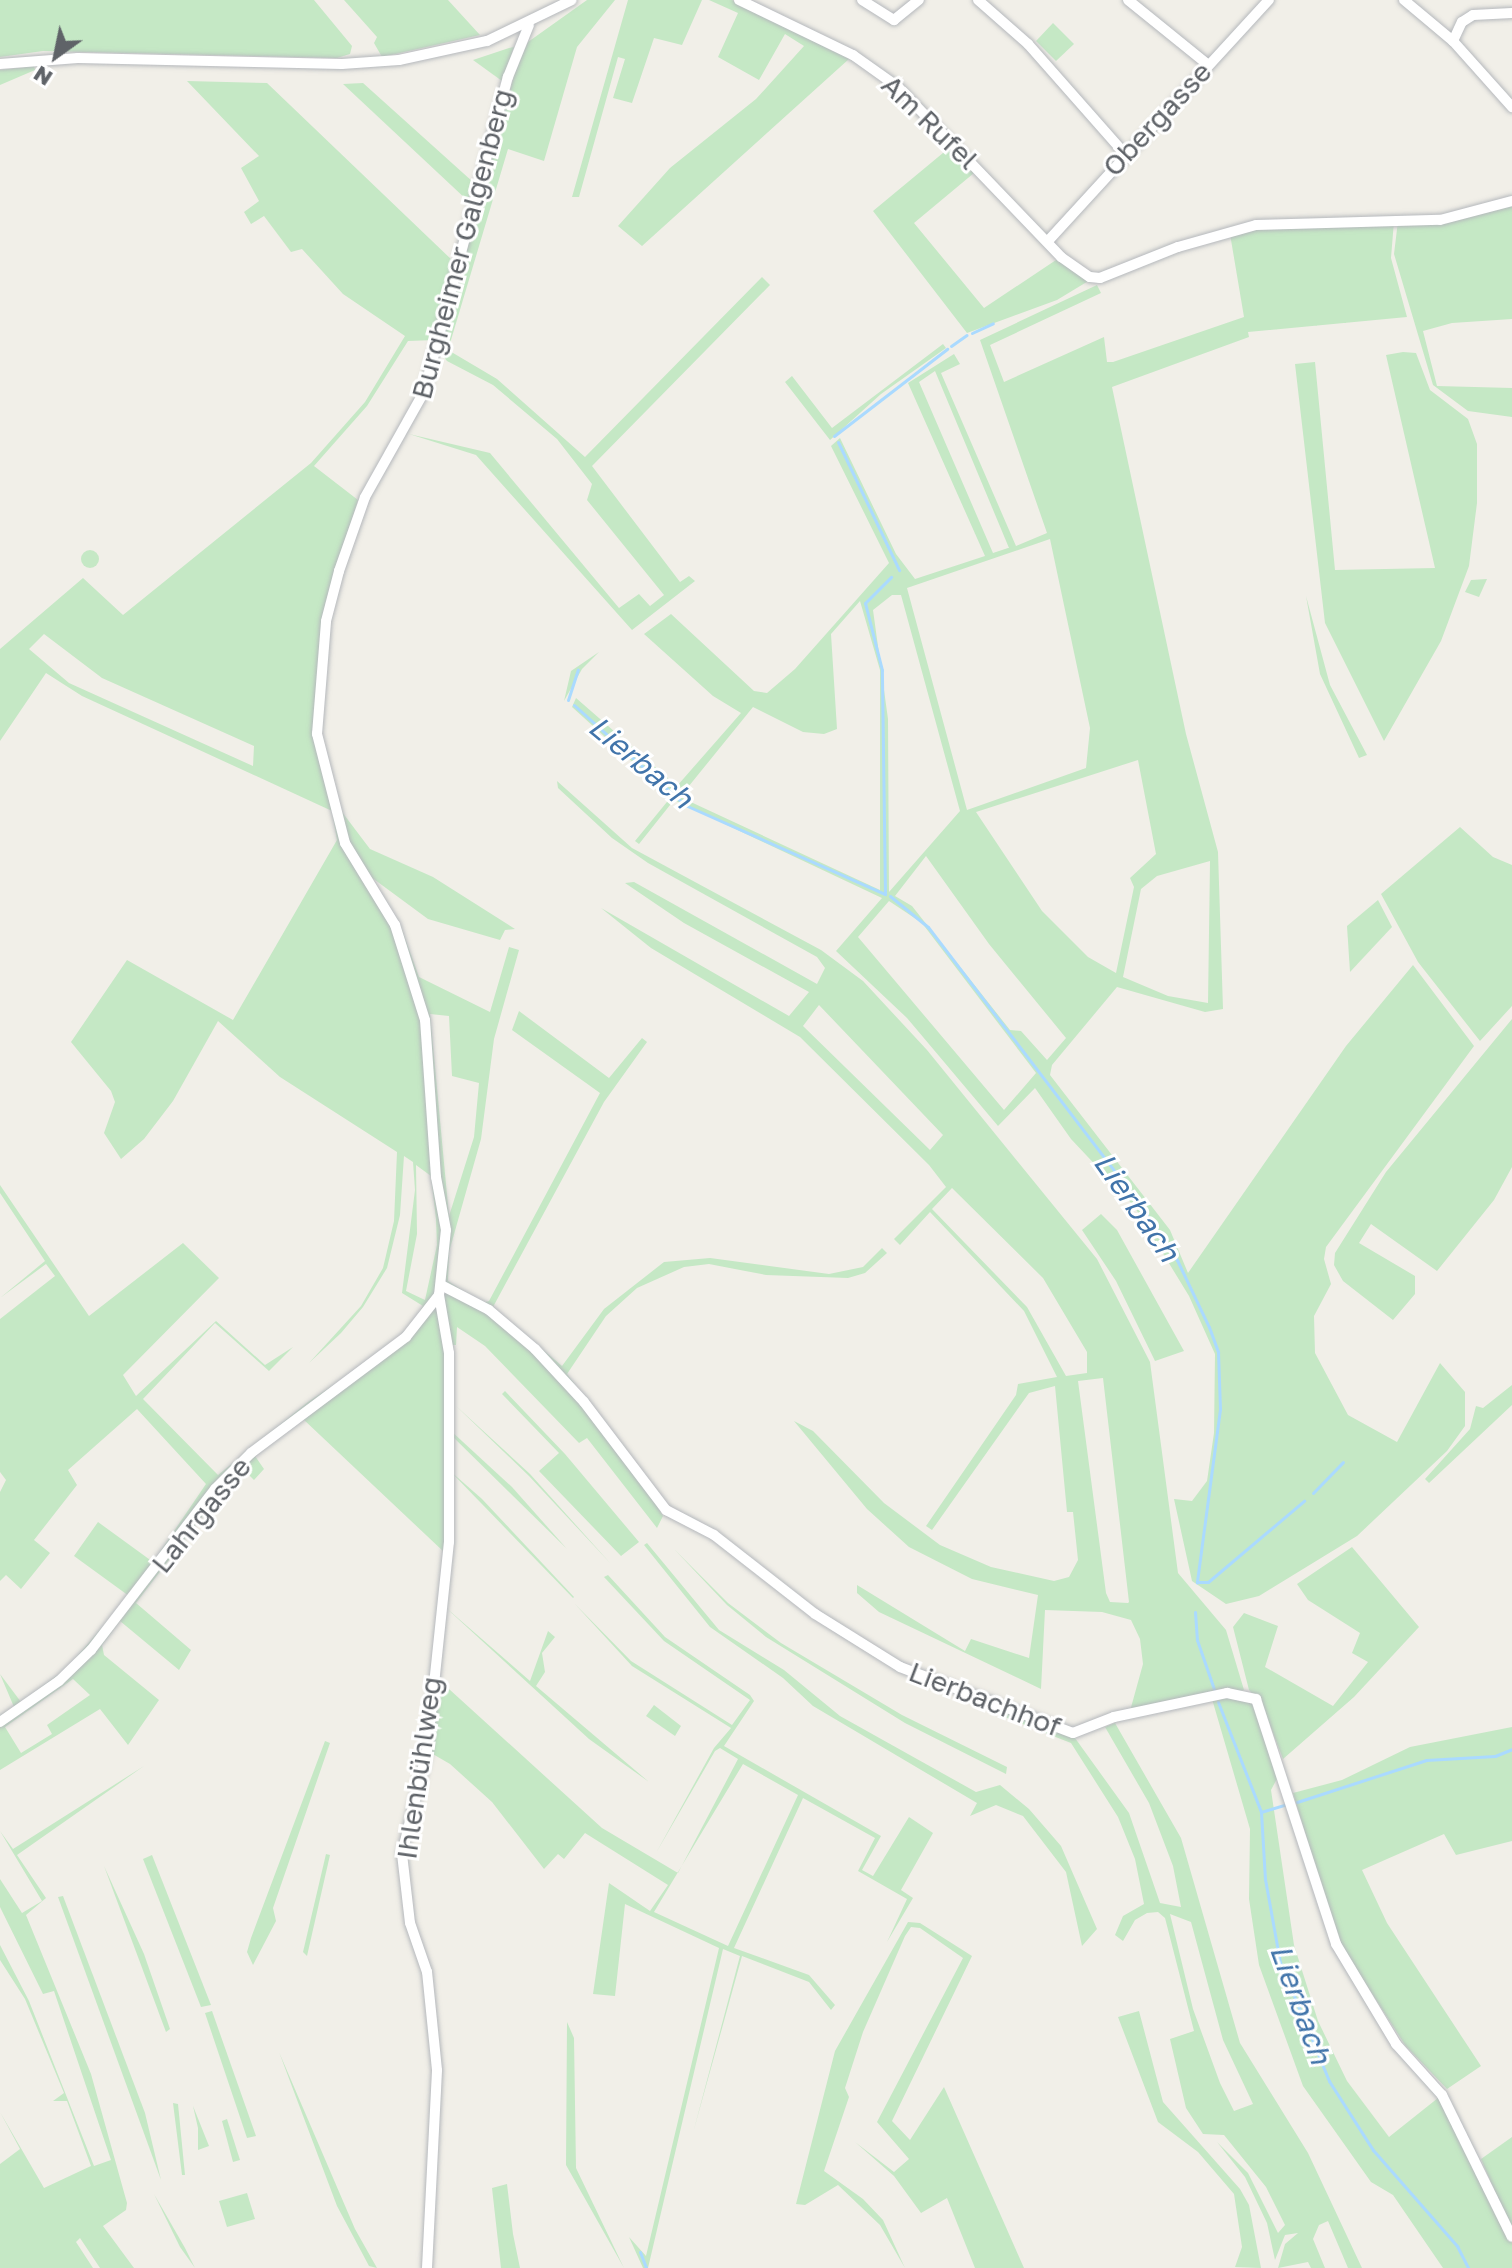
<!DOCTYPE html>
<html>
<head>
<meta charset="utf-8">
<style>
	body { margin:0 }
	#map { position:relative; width:1512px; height:2268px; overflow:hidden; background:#f1efe8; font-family:"Golos Text",sans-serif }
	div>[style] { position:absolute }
	.green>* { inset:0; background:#c5e8c5 }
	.round { border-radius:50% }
	.stream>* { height:3px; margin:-1.5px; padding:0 1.5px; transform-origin:1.5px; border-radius:1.5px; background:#aadaff }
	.roads { filter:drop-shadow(0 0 2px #b5b8bc) drop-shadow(0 0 2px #b5b8bc) }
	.minor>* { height:10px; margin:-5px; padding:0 5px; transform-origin:5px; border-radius:5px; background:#fff }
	span { translate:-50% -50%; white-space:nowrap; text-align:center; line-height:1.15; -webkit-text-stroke:6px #fff; paint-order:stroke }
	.street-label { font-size:28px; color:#5f6368 }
	.water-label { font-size:30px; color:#4174aa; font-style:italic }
	.north { position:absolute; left:16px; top:16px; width:80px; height:80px; -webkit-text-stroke:6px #fff; paint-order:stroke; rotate:213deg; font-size:22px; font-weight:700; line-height:32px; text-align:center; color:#5f6368 }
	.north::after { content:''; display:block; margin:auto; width:28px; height:36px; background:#5f6368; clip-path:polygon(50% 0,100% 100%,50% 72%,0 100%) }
</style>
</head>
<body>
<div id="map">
	<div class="green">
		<div style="clip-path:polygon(0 0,314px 0,352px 46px,350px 54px,337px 58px,43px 51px,0 57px)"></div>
		<div style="clip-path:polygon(344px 0,448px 0,480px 35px,382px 57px,374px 43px,377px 37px)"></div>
		<div style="clip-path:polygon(587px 0,615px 0,577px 47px,544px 161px,508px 149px,448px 350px,497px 379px,585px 457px,762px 277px,770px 285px,592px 466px,680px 582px,689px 576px,695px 581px,632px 630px,476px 455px,409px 434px,490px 453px,619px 608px,639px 594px,650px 606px,664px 595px,587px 500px,592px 484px,557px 439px,493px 385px,447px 361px,439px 351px,515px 72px,528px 42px)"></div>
		<div style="clip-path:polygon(628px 0,702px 0,682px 45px,654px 38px,632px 103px,613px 98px,625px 59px,618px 57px,579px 197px,572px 197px)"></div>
		<div style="clip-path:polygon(709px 0,732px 0,849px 59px,642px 246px,618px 226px,670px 168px,756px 99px,804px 46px,785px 34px,759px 80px,718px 57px,738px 13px)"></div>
		<div style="clip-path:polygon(1053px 23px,1074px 44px,1056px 61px,1036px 41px)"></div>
		<div style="clip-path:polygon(514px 47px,502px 81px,473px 60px,509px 48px)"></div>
		<div style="clip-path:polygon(34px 66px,35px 70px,0 85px,0 70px)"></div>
		<div style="clip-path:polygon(evenodd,187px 81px,267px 83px,453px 261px,435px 340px,408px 341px,367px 406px,314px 466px,358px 500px,325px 604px,318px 758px,331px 807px,342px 812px,370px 849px,433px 877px,515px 929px,505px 930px,500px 940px,428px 919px,371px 877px,401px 927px,419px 977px,490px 1012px,509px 947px,519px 950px,494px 1039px,481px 1139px,449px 1252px,448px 1281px,482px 1303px,489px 1301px,600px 1093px,512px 1030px,519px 1011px,609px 1078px,642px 1038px,647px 1042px,604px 1102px,493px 1307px,562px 1366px,604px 1309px,664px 1262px,710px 1258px,829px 1274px,863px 1267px,882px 1248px,887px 1253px,865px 1273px,848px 1278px,766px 1275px,709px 1264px,684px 1267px,637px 1288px,606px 1316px,567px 1374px,660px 1498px,655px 1503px,663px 1516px,657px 1528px,587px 1438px,579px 1443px,485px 1346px,457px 1327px,456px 1345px,444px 1345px,444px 1552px,303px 1419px,255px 1456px,264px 1469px,254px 1480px,242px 1468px,230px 1480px,136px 1603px,191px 1650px,179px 1670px,120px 1621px,102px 1645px,104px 1655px,159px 1700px,128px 1745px,100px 1709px,0 1770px,0 1716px,14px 1707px,0 1674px,21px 1702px,67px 1668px,129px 1596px,74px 1556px,98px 1522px,153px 1562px,206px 1484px,137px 1409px,68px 1470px,77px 1485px,34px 1540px,50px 1553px,21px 1589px,6px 1575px,0 1581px,0 1492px,6px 1480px,0 1472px,0 1319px,55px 1276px,46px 1264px,0 1298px,45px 1261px,0 1193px,0 1185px,89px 1316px,183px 1243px,219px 1278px,123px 1375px,136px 1396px,216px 1321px,265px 1365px,293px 1347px,269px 1371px,215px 1323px,143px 1399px,218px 1475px,308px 1402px,374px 1358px,407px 1331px,423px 1306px,402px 1293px,415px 1190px,413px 1162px,404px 1156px,400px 1215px,387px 1268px,363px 1307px,341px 1333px,309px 1363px,361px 1306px,383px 1268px,394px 1221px,397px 1152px,280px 1077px,218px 1021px,173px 1101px,144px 1139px,121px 1159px,104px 1133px,115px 1102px,111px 1091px,71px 1042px,127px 960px,233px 1020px,337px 840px,332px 811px,82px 696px,46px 673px,0 741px,0 649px,83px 578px,123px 615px,311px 463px,365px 402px,405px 336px,343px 294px,302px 249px,291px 252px,264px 216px,251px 224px,244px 212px,259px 201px,241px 168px,259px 156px,187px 81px,44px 634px,102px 678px,254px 746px,253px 766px,69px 683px,29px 649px,44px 634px,187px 81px,430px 1014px,449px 1016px,452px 1076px,479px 1083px,474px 1137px,449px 1216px,430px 1014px,187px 81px,416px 1165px,431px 1176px,436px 1219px,437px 1245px,425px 1300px,406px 1291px,417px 1234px,416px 1165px,187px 81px,73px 1679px,90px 1695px,47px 1725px,52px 1734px,21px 1753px,5px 1727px,73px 1679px)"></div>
		<div style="clip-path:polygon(363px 83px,473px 182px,468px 201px,343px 84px)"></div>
		<div style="clip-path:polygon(949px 148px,974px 173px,914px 223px,984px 308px,1059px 258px,1090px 280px,1057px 300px,967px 333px,873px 211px)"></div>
		<div style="clip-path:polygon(1512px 201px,1512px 319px,1452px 323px,1423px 331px,1437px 386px,1512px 388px,1512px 417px,1468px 411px,1433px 385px,1394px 254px,1398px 221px,1459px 219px)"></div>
		<div style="clip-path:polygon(evenodd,1394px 221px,1391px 258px,1407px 317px,1248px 332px,1249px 337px,1112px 387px,1186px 734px,1218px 852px,1223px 1009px,1205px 1012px,1117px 987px,1052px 1065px,1050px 1075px,1170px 1230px,1188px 1273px,1346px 1046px,1413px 965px,1474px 1046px,1326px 1247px,1324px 1259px,1331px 1284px,1314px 1316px,1315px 1353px,1348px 1415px,1397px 1442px,1440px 1363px,1465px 1392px,1465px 1426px,1447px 1451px,1357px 1536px,1259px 1596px,1226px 1604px,1192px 1581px,1174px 1499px,1192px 1501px,1207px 1481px,1214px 1433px,1215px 1354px,1189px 1296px,1134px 1206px,1071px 1139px,1035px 1088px,998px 1126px,907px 1018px,836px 951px,882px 898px,674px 800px,639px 844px,635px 841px,671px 797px,572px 707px,576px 698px,677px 786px,741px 713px,713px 696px,644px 634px,671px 614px,754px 691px,767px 693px,795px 669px,889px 563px,831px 446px,840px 438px,896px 554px,915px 579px,985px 556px,908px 383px,954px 354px,960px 364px,941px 373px,1016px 546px,1047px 533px,980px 340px,1097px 285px,1101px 293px,990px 345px,1004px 382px,1104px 337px,1107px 362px,1113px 362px,1244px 317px,1230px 234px,1268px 226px,1394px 221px,935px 371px,1009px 548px,1008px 548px,993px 553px,919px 382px,935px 371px,1394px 221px,1050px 539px,1090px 728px,1086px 768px,967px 810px,907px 588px,1050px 539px,1394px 221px,892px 595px,901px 595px,960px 811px,889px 892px,888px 719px,873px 610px,892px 595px,1394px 221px,860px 601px,880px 670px,880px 890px,680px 797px,753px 707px,803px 732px,824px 734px,837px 729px,831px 634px,860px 601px,1394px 221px,1138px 760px,1156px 854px,1130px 878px,1134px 887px,1116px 973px,1088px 957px,1042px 911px,976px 812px,1138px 760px,1394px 221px,926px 856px,989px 944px,1066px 1038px,1047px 1060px,1021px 1031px,1010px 1030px,912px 906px,895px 896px,926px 856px,1394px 221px,1210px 861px,1208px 1003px,1168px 996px,1123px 977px,1141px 889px,1157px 876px,1210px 861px,1394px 221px,889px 901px,922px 923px,1036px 1073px,1004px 1110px,858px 937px,889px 901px)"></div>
		<div style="clip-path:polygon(943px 344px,946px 348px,881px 394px,830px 440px,785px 382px,792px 376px,832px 428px)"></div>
		<div style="clip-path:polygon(1403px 352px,1416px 353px,1430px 390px,1468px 419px,1477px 444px,1477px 503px,1469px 566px,1441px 641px,1384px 741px,1325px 623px,1295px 364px,1315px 362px,1335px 570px,1435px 568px,1386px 355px)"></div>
		<div class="round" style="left:81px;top:550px;width:18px;height:18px"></div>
		<div style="clip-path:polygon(1487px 579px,1479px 597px,1465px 592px,1471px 580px)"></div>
		<div style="clip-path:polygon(1306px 596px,1330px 685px,1367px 755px,1359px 758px,1320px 674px)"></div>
		<div style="clip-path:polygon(599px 652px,582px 669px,564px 701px,571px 671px)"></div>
		<div style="clip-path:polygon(evenodd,557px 781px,632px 848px,821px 950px,863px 981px,927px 1050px,1097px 1259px,1150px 1362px,1178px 1573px,1226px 1630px,1244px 1690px,1130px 1711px,1143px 1664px,1140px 1639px,1131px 1620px,1102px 1612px,1045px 1610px,1041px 1689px,879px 1612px,857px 1593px,857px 1585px,965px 1651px,971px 1639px,1029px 1658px,1038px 1595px,972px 1579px,909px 1547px,867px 1509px,794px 1421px,813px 1431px,884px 1503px,940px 1545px,991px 1567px,1054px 1581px,1069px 1577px,1078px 1560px,1073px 1512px,1067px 1512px,1055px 1386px,1029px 1393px,932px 1530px,926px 1526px,1016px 1395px,1018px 1384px,1057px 1377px,1024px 1311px,930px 1212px,900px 1245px,894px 1239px,946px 1187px,929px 1165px,800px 1037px,651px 948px,601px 908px,789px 1016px,809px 992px,684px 923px,625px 883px,634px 882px,817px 984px,825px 968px,817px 957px,648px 863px,612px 838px,558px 788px,557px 781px,819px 1005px,943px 1135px,930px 1150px,803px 1026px,819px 1005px,557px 781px,952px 1188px,1043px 1278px,1087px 1352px,1087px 1373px,1066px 1376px,1027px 1307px,932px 1209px,952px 1188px,557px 781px,1103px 1378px,1129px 1602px,1128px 1603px,1110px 1602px,1106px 1593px,1078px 1381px,1103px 1378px)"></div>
		<div style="clip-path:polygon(1460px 827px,1493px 857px,1512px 865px,1512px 1006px,1480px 1041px,1418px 962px,1381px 894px)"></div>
		<div style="clip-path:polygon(1378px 900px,1392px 927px,1350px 972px,1347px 926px)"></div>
		<div style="clip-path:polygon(1512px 1019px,1512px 1167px,1494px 1200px,1437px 1271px,1371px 1224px,1359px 1243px,1415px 1276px,1415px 1294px,1393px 1320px,1343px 1281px,1334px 1265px,1335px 1253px,1386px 1172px)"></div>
		<div style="clip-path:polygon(1101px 1214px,1117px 1230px,1184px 1351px,1155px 1361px,1116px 1281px,1082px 1230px)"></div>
		<div style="clip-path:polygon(1512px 1385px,1512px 1405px,1429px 1483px,1425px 1479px,1470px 1429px,1476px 1406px,1483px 1408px)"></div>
		<div style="clip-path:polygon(505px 1391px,565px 1454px,639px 1542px,621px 1556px,539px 1471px,559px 1453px,502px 1394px)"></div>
		<div style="clip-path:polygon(455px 1405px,530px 1474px,611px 1564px,529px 1476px)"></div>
		<div style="clip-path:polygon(450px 1430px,512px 1487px,567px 1549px,450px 1434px)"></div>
		<div style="clip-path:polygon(449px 1470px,482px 1499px,574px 1597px,573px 1598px)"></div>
		<div style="clip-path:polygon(647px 1543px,719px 1630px,784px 1670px,840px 1716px,976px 1792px,1000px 1785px,1029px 1809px,1061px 1846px,1097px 1929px,1082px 1946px,1066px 1872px,1023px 1816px,996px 1805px,970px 1816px,977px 1803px,813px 1706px,783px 1678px,710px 1627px,644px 1545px)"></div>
		<div style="clip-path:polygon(1352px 1547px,1419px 1627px,1354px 1697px,1283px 1759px,1262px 1704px,1249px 1690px,1233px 1627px,1244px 1613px,1278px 1626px,1265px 1667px,1333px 1706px,1368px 1662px,1352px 1653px,1360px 1633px,1308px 1600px,1297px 1584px)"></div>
		<div style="clip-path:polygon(674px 1549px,728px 1603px,781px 1643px,902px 1715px,1007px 1767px,1006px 1774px,905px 1723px,766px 1637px,727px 1605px)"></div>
		<div style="clip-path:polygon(evenodd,608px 1575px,665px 1637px,750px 1695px,754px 1701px,724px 1746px,881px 1836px,862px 1870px,873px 1876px,909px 1817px,933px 1833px,901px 1890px,913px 1898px,887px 1942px,907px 1899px,858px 1871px,875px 1838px,803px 1798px,734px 1948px,809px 1975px,835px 2005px,831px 2010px,809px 1982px,742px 1956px,693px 2133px,740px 1956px,723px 1949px,648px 2268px,643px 2268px,629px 2237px,646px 2256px,719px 1948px,625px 1904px,615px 1996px,593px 1994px,609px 1883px,650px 1911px,668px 1885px,585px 1833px,564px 1859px,558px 1854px,544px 1869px,492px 1802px,450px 1764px,431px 1753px,438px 1679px,602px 1828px,678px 1873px,738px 1759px,720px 1748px,715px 1751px,656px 1853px,714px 1748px,731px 1728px,632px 1666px,574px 1603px,631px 1661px,732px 1725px,750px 1700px,664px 1641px,604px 1577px,608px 1575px,743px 1764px,798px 1795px,728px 1946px,654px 1912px,743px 1764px)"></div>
		<div style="clip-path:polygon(444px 1606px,530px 1681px,548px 1631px,555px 1637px,542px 1653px,545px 1672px,536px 1686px,649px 1782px,589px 1739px)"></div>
		<div style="clip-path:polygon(1227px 1696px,1255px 1703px,1280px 1773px,1271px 1790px,1294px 1945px,1318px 2021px,1347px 2081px,1389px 2137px,1438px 2098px,1512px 2242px,1512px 2268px,1443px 2268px,1393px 2195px,1371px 2182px,1303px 2086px,1259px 1965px,1249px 1899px,1250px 1829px,1212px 1699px)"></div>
		<div style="clip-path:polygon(evenodd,979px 1701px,1075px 1738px,1129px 1813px,1160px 1903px,1181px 1907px,1173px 1866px,1149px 1803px,1105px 1727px,1115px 1723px,1181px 1838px,1240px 2043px,1308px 2153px,1362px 2268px,1348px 2268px,1328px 2221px,1319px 2225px,1313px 2239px,1325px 2268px,1311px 2268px,1308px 2262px,1278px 2268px,1285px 2244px,1298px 2233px,1285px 2235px,1275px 2260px,1267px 2223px,1245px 2177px,1217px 2142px,1248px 2173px,1278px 2233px,1285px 2225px,1266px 2187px,1224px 2135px,1203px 2134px,1186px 2108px,1170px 2039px,1194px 2031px,1165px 1918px,1158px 1912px,1147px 1913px,1135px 1920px,1123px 1941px,1115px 1935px,1123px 1916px,1144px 1904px,1135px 1859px,1118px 1817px,1071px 1743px,979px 1707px,979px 1701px,1170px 1914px,1191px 1922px,1223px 2040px,1253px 2104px,1234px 2111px,1220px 2083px,1193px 2009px,1170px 1914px)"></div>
		<div style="clip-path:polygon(654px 1705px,681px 1726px,675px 1736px,646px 1716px)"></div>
		<div style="clip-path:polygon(1512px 1727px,1512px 1841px,1456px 1855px,1444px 1834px,1362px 1870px,1387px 1923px,1481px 2066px,1447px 2089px,1405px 2045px,1346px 1953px,1334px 1928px,1293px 1793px,1342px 1780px,1410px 1747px)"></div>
		<div style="clip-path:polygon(325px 1741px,330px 1743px,273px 1908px,276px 1921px,253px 1965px,247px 1952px,251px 1938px)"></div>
		<div style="clip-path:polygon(144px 1766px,17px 1855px,46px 1898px,26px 1915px,91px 2074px,127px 2203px,126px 2210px,103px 2226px,134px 2268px,100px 2268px,80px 2238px,76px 2242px,93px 2268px,0 2268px,0 2164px,20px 2149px,0 2112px,44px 2188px,91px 2166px,67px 2101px,53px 2101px,64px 2093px,25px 1999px,0 1960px,0 1945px,29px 2001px,94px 2166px,111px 2160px,54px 1991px,43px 1994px,0 1907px,0 1879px,22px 1913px,42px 1901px,0 1831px,13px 1849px)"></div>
		<div style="clip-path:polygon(326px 1854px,330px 1855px,307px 1956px,303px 1952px)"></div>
		<div style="clip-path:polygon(152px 1855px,211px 2005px,201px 2007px,143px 1859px)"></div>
		<div style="clip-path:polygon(104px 1866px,144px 1954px,170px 2029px,166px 2032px)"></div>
		<div style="clip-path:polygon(63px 1896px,145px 2113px,161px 2180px,58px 1897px)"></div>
		<div style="clip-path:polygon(908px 1922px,920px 1923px,972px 1956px,892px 2121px,910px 2140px,944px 2087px,1024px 2268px,975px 2268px,947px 2198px,921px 2213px,894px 2176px,855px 2142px,894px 2172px,909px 2159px,877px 2122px,963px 1958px,920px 1928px,911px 1927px,905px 1936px,863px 2032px,845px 2088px,849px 2097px,824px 2171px,863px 2199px,883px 2220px,905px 2268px,880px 2225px,838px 2185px,805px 2205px,796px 2204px,835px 2051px)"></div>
		<div style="clip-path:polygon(212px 2011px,256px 2136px,247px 2138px,205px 2013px)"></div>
		<div style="clip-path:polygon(1139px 2011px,1163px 2102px,1240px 2189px,1249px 2205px,1261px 2268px,1235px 2267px,1242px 2247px,1234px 2194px,1198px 2152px,1158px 2122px,1118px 2017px)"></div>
		<div style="clip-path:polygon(567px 2022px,574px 2038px,576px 2168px,624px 2268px,566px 2165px)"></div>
		<div style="clip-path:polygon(279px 2052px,355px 2229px,377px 2268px,369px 2266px,337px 2206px)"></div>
		<div style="clip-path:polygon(173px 2103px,178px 2104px,185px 2175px,182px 2175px)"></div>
		<div style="clip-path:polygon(193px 2106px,209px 2146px,198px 2150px,198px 2128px)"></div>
		<div style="clip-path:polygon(227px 2119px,240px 2160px,233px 2162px,222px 2121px)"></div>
		<div style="clip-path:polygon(1512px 2137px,1512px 2231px,1481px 2159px)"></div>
		<div style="clip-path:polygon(507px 2184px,513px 2234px,520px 2268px,501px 2268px,492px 2188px)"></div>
		<div style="clip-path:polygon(247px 2193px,255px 2219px,227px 2227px,219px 2201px)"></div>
		<div style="clip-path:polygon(154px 2194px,185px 2248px,195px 2268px,180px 2247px)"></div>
	</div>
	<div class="stream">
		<div style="left:972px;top:333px;width:23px;rotate:-25deg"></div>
		<div style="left:951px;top:346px;width:19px;rotate:-35deg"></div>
		<div style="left:834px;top:436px;width:143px;rotate:-37.6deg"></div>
		<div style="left:838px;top:442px;width:142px;rotate:64.5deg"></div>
		<div style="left:568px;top:700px;width:32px;rotate:-72deg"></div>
		<div style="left:574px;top:705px;width:149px;rotate:42deg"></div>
		<div style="left:685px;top:805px;width:219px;rotate:24deg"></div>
		<div style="left:885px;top:894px;width:224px;rotate:-90.8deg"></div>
		<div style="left:882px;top:670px;width:69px;rotate:-104.2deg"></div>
		<div style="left:865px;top:603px;width:37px;rotate:-45deg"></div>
		<div style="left:890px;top:896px;width:49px;rotate:39.2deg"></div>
		<div style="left:928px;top:927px;width:346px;rotate:52.6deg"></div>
		<div style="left:1138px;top:1202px;width:70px;rotate:56.1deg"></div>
		<div style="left:1177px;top:1260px;width:74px;rotate:64.5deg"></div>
		<div style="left:1209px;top:1327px;width:27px;rotate:70deg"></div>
		<div style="left:1218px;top:1352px;width:57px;rotate:88deg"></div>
		<div style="left:1220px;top:1409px;width:175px;rotate:97.6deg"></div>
		<div style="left:1197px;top:1582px;width:11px"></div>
		<div style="left:1208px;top:1582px;width:126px;rotate:-40.2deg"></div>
		<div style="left:1313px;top:1493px;width:43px;rotate:-45.9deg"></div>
		<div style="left:1195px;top:1612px;width:28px;rotate:86deg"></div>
		<div style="left:1197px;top:1640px;width:55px;rotate:70.9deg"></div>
		<div style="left:1218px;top:1702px;width:118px;rotate:68.6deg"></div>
		<div style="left:1261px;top:1812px;width:67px;rotate:86.6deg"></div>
		<div style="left:1265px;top:1879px;width:84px;rotate:79.8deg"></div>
		<div style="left:1280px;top:1962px;width:129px;rotate:67.6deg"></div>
		<div style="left:1329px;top:2081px;width:82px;rotate:57.5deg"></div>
		<div style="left:1373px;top:2150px;width:128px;rotate:48.8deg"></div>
		<div style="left:1457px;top:2246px;width:25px;rotate:63deg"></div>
		<div style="left:1297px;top:1802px;width:136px;rotate:-18deg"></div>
		<div style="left:1426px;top:1760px;width:69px;rotate:-3.3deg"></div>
		<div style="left:1495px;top:1756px;width:18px;rotate:-22deg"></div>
		<div style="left:1261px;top:1812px;width:27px;rotate:-17deg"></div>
		<div style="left:640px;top:2252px;width:17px;rotate:69deg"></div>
	</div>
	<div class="roads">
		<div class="minor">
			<div style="left:739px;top:0;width:127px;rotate:25.8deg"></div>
			<div style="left:853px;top:55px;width:55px;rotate:35.4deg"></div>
			<div style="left:898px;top:87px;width:236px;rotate:46.2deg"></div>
			<div style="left:1061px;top:257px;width:35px;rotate:35deg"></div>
			<div style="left:1090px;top:277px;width:10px;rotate:6deg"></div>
			<div style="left:1100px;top:278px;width:84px;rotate:-21.7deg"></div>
			<div style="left:1178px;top:247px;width:81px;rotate:-15.8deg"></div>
			<div style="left:1256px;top:225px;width:184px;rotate:-1.6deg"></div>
			<div style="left:1440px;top:220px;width:74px;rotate:-14.8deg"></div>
			<div style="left:862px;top:0;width:38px;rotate:32deg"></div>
			<div style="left:894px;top:20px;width:32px;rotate:-39deg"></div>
			<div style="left:978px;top:0;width:67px;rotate:41.3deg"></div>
			<div style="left:1028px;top:44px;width:145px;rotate:48.6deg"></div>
			<div style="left:1128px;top:0;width:102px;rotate:39deg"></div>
			<div style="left:1404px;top:0;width:64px;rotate:39.9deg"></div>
			<div style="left:1453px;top:41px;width:89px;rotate:48.2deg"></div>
			<div style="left:1453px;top:41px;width:21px;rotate:-65deg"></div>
			<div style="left:1462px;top:22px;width:13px;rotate:-32deg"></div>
			<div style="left:1473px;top:15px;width:39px;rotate:-3deg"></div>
			<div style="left:0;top:64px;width:78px;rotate:-4.4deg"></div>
			<div style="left:78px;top:58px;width:264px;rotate:1.3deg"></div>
			<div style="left:342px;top:64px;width:57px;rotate:-4deg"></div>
			<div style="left:399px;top:60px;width:90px;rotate:-12.2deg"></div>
			<div style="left:487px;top:41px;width:94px;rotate:-25.8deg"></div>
			<div style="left:1048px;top:241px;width:327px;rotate:-47.5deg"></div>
			<div style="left:441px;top:1285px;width:54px;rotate:27.5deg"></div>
			<div style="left:489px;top:1310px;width:60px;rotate:40.3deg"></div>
			<div style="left:535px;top:1349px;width:72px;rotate:47.2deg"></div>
			<div style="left:584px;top:1402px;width:136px;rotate:52.8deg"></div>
			<div style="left:666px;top:1510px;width:54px;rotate:27.5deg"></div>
			<div style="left:714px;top:1535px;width:128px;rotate:38deg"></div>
			<div style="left:815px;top:1614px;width:100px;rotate:31.9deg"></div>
			<div style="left:900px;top:1667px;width:185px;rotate:20.9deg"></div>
			<div style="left:1073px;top:1733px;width:44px;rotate:-21.3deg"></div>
			<div style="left:1114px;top:1717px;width:116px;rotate:-12deg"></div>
			<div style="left:1227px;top:1693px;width:30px;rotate:12deg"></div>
			<div style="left:1256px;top:1699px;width:258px;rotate:71.9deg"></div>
			<div style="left:1336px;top:1944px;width:117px;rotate:59deg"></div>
			<div style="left:1396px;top:2044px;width:69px;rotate:48deg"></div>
			<div style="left:1442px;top:2095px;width:158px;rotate:63.8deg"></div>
			<div style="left:0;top:1722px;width:72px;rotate:-34.8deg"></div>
			<div style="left:59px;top:1681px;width:45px;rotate:-44.1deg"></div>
			<div style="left:91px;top:1650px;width:203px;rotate:-52.4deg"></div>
			<div style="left:215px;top:1489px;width:51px;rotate:-45deg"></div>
			<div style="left:251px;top:1453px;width:194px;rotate:-36.8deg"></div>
			<div style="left:406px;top:1337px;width:53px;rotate:-51.8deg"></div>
			<div style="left:439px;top:1295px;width:65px;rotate:-83.9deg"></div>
			<div style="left:446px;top:1230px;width:54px;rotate:-100.7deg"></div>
			<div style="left:436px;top:1177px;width:157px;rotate:-94deg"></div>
			<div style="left:425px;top:1020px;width:100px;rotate:-107.5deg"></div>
			<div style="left:395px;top:925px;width:96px;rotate:-121.4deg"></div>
			<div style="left:345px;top:843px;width:113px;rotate:-104.4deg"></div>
			<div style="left:317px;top:734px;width:113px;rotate:-85.4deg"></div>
			<div style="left:326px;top:621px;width:52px;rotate:-75.4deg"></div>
			<div style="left:339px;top:571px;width:78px;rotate:-70.6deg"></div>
			<div style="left:365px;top:497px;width:120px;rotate:-60.7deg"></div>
			<div style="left:424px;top:392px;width:326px;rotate:-75.1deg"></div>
			<div style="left:508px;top:77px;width:56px;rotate:-68deg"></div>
			<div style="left:427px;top:2268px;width:198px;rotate:-87.1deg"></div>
			<div style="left:437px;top:2070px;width:99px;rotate:-95.8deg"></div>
			<div style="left:427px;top:1972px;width:52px;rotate:-109.1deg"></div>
			<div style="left:410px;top:1923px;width:69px;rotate:-96.6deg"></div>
			<div style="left:402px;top:1854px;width:106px;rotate:-76.4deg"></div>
			<div style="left:427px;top:1751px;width:210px;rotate:-84deg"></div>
			<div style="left:449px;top:1542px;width:189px;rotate:-90deg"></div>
			<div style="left:449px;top:1353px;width:59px;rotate:-99.8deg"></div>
		</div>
	</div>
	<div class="street-label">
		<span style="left:1157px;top:119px;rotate:-47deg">Obergasse</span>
		<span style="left:930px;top:122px;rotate:44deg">Am Rufel</span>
		<span style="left:462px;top:244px;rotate:-75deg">Burgheimer Galgenberg</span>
		<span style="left:201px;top:1515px;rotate:-51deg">Lahrgasse</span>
		<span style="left:985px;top:1699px;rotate:21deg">Lierbachhof</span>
		<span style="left:419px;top:1768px;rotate:-82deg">Ihlenbühlweg</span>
	</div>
	<div class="water-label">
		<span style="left:641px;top:762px;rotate:40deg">Lierbach</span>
		<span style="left:1137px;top:1207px;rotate:55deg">Lierbach</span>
		<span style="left:1301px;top:2004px;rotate:70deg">Lierbach</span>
	</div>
	<div class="north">N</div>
</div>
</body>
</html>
